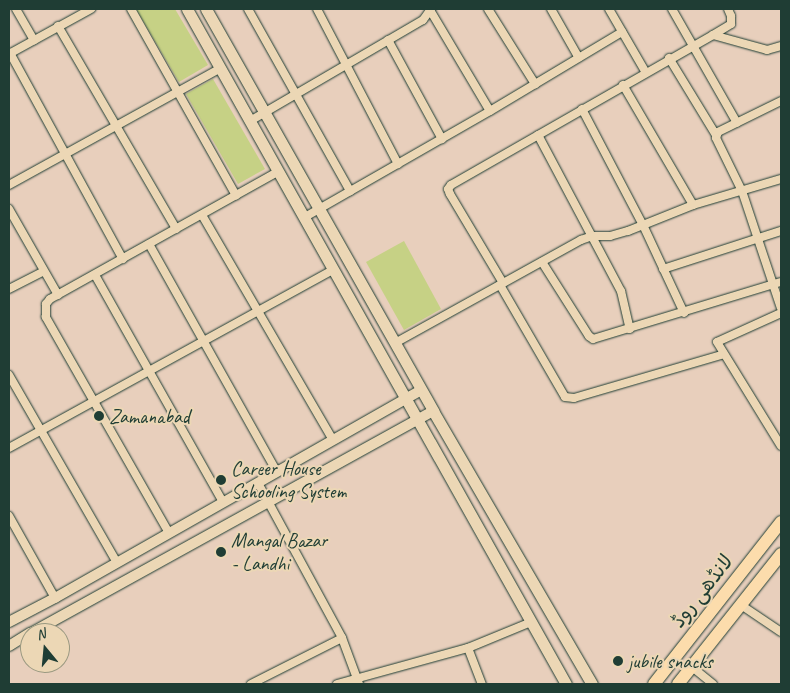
<!DOCTYPE html>
<html>
<head>
<meta charset="utf-8">
<style>
	body { margin:0 }
	#map { position:relative; width:790px; height:693px; overflow:hidden; background:#e8cfbc; font-family:Caveat,"Playpen Sans Arabic",sans-serif }
	div>[style] { position:absolute }
	.green>* { inset:0; background:#c6d185 }
	.roads { filter:drop-shadow(0 0 1px #1f3d34) drop-shadow(0 0 1px #1f3d34) }
	.minor>* { height:8px; margin:-4px; padding:0 4px; transform-origin:4px; border-radius:4px; background:#ecd7b5 }
	.tertiary>* { height:10px; margin:-5px; padding:0 5px; transform-origin:5px; border-radius:5px; background:#ecd7b5 }
	.secondary>* { height:11px; margin:-5.5px; padding:0 5.5px; transform-origin:5.5px; border-radius:5.5px; background:#ecd7b5 }
	.primary>* { height:12px; margin:-6px; padding:0 6px; transform-origin:6px; border-radius:6px; background:#fcdcac }
	.dots>* { width:14px; height:14px; translate:-50% -50%; box-sizing:border-box; border:2px solid #ecd7b5; border-radius:50% }
	span { translate:-50% -50%; white-space:nowrap; text-align:center; line-height:1.15; -webkit-text-stroke:4px #ecd7b5; paint-order:stroke }
	.poi-label { font-size:20px; color:#1f3d34 }
	.left { translate:0 -50%; text-align:left }
	.street-label { font-size:20px; color:#1f3d34 }
	.frame { position:absolute; inset:0; border:10px solid #1f3d34; pointer-events:none }
	.north { position:absolute; left:20px; top:623px; width:50px; height:50px; box-sizing:border-box; background:#ecd7b5; border:1px solid #9a9981; border-radius:50%; rotate:343deg; font-size:14px; font-weight:700; line-height:20px; text-align:center; color:#1f3d34 }
	.north::after { content:''; display:block; margin:auto; width:18px; height:22px; background:#1f3d34; clip-path:polygon(50% 0,100% 100%,50% 72%,0 100%) }
</style>
</head>
<body>
<div id="map">
	<div class="green">
		<div style="clip-path:polygon(136px 9px,175px 9px,208px 65px,179px 82px)"></div>
		<div style="clip-path:polygon(213px 79px,265px 169px,238px 184px,186px 94px)"></div>
		<div style="clip-path:polygon(404px 241px,441px 309px,404px 330px,366px 262px)"></div>
	</div>
	<div class="roads">
		<div class="minor">
			<div style="left:16px;top:9px;width:36px;rotate:60deg"></div>
			<div style="left:131px;top:9px;width:214px;rotate:60.6deg"></div>
			<div style="left:248px;top:9px;width:209px;rotate:60.7deg"></div>
			<div style="left:317px;top:9px;width:175px;rotate:62.4deg"></div>
			<div style="left:488px;top:9px;width:89px;rotate:57.9deg"></div>
			<div style="left:551px;top:9px;width:56px;rotate:60.3deg"></div>
			<div style="left:609px;top:9px;width:72px;rotate:59.9deg"></div>
			<div style="left:672px;top:9px;width:131px;rotate:60.3deg"></div>
			<div style="left:430px;top:10px;width:117px;rotate:59.3deg"></div>
			<div style="left:58px;top:26px;width:235px;rotate:59.8deg"></div>
			<div style="left:713px;top:35px;width:21px;rotate:-31deg"></div>
			<div style="left:731px;top:24px;width:8px;rotate:-90deg"></div>
			<div style="left:731px;top:16px;width:8px;rotate:-113deg"></div>
			<div style="left:388px;top:40px;width:113px;rotate:61.4deg"></div>
			<div style="left:10px;top:53px;width:235px;rotate:61.3deg"></div>
			<div style="left:9px;top:54px;width:94px;rotate:-28.8deg"></div>
			<div style="left:669px;top:58px;width:90px;rotate:58.6deg"></div>
			<div style="left:623px;top:85px;width:139px;rotate:59.7deg"></div>
			<div style="left:781px;top:101px;width:70px;rotate:153.8deg"></div>
			<div style="left:718px;top:132px;width:6px;rotate:108deg"></div>
			<div style="left:716px;top:138px;width:59px;rotate:63.9deg"></div>
			<div style="left:742px;top:191px;width:123px;rotate:71.6deg"></div>
			<div style="left:582px;top:109px;width:131px;rotate:62.3deg"></div>
			<div style="left:643px;top:225px;width:97px;rotate:65deg"></div>
			<div style="left:250px;top:121px;width:200px;rotate:-30.3deg"></div>
			<div style="left:423px;top:20px;width:14px;rotate:-54deg"></div>
			<div style="left:538px;top:135px;width:177px;rotate:62deg"></div>
			<div style="left:621px;top:291px;width:39px;rotate:77deg"></div>
			<div style="left:9px;top:185px;width:242px;rotate:-28.9deg"></div>
			<div style="left:9px;top:209px;width:99px;rotate:60.3deg"></div>
			<div style="left:202px;top:215px;width:260px;rotate:59.8deg"></div>
			<div style="left:305px;top:217px;width:213px;rotate:-29.8deg"></div>
			<div style="left:490px;top:111px;width:154px;rotate:-30.9deg"></div>
			<div style="left:149px;top:244px;width:261px;rotate:60.7deg"></div>
			<div style="left:542px;top:262px;width:88px;rotate:57.6deg"></div>
			<div style="left:589px;top:336px;width:5px;rotate:37deg"></div>
			<div style="left:593px;top:339px;width:196px;rotate:-16.9deg"></div>
			<div style="left:663px;top:269px;width:124px;rotate:-17.9deg"></div>
			<div style="left:95px;top:275px;width:261px;rotate:60.6deg"></div>
			<div style="left:503px;top:283px;width:104px;rotate:-120.8deg"></div>
			<div style="left:450px;top:194px;width:5px;rotate:-112deg"></div>
			<div style="left:448px;top:189px;width:5px;rotate:-53deg"></div>
			<div style="left:451px;top:185px;width:302px;rotate:-29.8deg"></div>
			<div style="left:713px;top:35px;width:56px;rotate:15.5deg"></div>
			<div style="left:767px;top:50px;width:15px;rotate:-16deg"></div>
			<div style="left:500px;top:285px;width:129px;rotate:59.9deg"></div>
			<div style="left:565px;top:397px;width:9px;rotate:6deg"></div>
			<div style="left:574px;top:398px;width:156px;rotate:-16.3deg"></div>
			<div style="left:9px;top:289px;width:39px;rotate:-27deg"></div>
			<div style="left:781px;top:313px;width:70px;rotate:155.6deg"></div>
			<div style="left:717px;top:342px;width:122px;rotate:58.4deg"></div>
			<div style="left:395px;top:343px;width:213px;rotate:-29deg"></div>
			<div style="left:581px;top:240px;width:12px;rotate:-20deg"></div>
			<div style="left:592px;top:236px;width:18px"></div>
			<div style="left:610px;top:236px;width:19px;rotate:-16deg"></div>
			<div style="left:628px;top:231px;width:70px;rotate:-21.8deg"></div>
			<div style="left:693px;top:205px;width:92px;rotate:-16.5deg"></div>
			<div style="left:9px;top:375px;width:217px;rotate:60.1deg"></div>
			<div style="left:9px;top:448px;width:371px;rotate:-28.8deg"></div>
			<div style="left:258px;top:483px;width:176px;rotate:61.5deg"></div>
			<div style="left:342px;top:638px;width:49px;rotate:69.7deg"></div>
			<div style="left:9px;top:516px;width:94px;rotate:60.7deg"></div>
			<div style="left:169px;top:533px;width:249px;rotate:-119.7deg"></div>
			<div style="left:46px;top:317px;width:13px;rotate:-90deg"></div>
			<div style="left:46px;top:304px;width:6px;rotate:-51deg"></div>
			<div style="left:50px;top:299px;width:262px;rotate:-29.2deg"></div>
			<div style="left:741px;top:605px;width:48px;rotate:34deg"></div>
			<div style="left:468px;top:648px;width:39px;rotate:69deg"></div>
			<div style="left:692px;top:667px;width:27px;rotate:39deg"></div>
			<div style="left:251px;top:684px;width:102px;rotate:-26.8deg"></div>
			<div style="left:337px;top:684px;width:136px;rotate:-15.4deg"></div>
			<div style="left:468px;top:648px;width:68px;rotate:-22.4deg"></div>
		</div>
		<div class="tertiary">
			<div style="left:9px;top:622px;width:52px;rotate:-27.6deg"></div>
			<div style="left:55px;top:598px;width:421px;rotate:-29.6deg"></div>
			<div style="left:31px;top:633px;width:459px;rotate:-28.9deg"></div>
			<div style="left:9px;top:646px;width:25px;rotate:-32deg"></div>
		</div>
		<div class="secondary">
			<div style="left:187px;top:9px;width:774px;rotate:60.69deg"></div>
			<div style="left:206px;top:9px;width:462px;rotate:60.5deg"></div>
			<div style="left:433px;top:411px;width:316px;rotate:59.8deg"></div>
		</div>
		<div class="primary">
			<div style="left:654px;top:684px;width:206px;rotate:-51.9deg"></div>
			<div style="left:678px;top:684px;width:166px;rotate:-51.6deg"></div>
		</div>
	</div>
	<div class="dots">
		<div style="left:99px;top:416px;background:#1f3d34"></div>
		<div style="left:221px;top:480px;background:#1f3d34"></div>
		<div style="left:221px;top:552px;background:#1f3d34"></div>
		<div style="left:618px;top:661px;background:#1f3d34"></div>
	</div>
	<div class="poi-label">
		<span class="left" style="left:109px;top:416px">Zamanabad</span>
		<span class="left" style="left:231px;top:480px">Career House<br>Schooling System</span>
		<span class="left" style="left:231px;top:552px">Mangal Bazar<br>- Landhi</span>
		<span class="left" style="left:628px;top:661px">jubile snacks</span>
	</div>
	<div class="street-label">
		<span style="left:702px;top:591px;rotate:-52deg">لانڈھی روڈ</span>
	</div>
	<div class="frame"></div>
	<div class="north">N</div>
</div>
</body>
</html>
